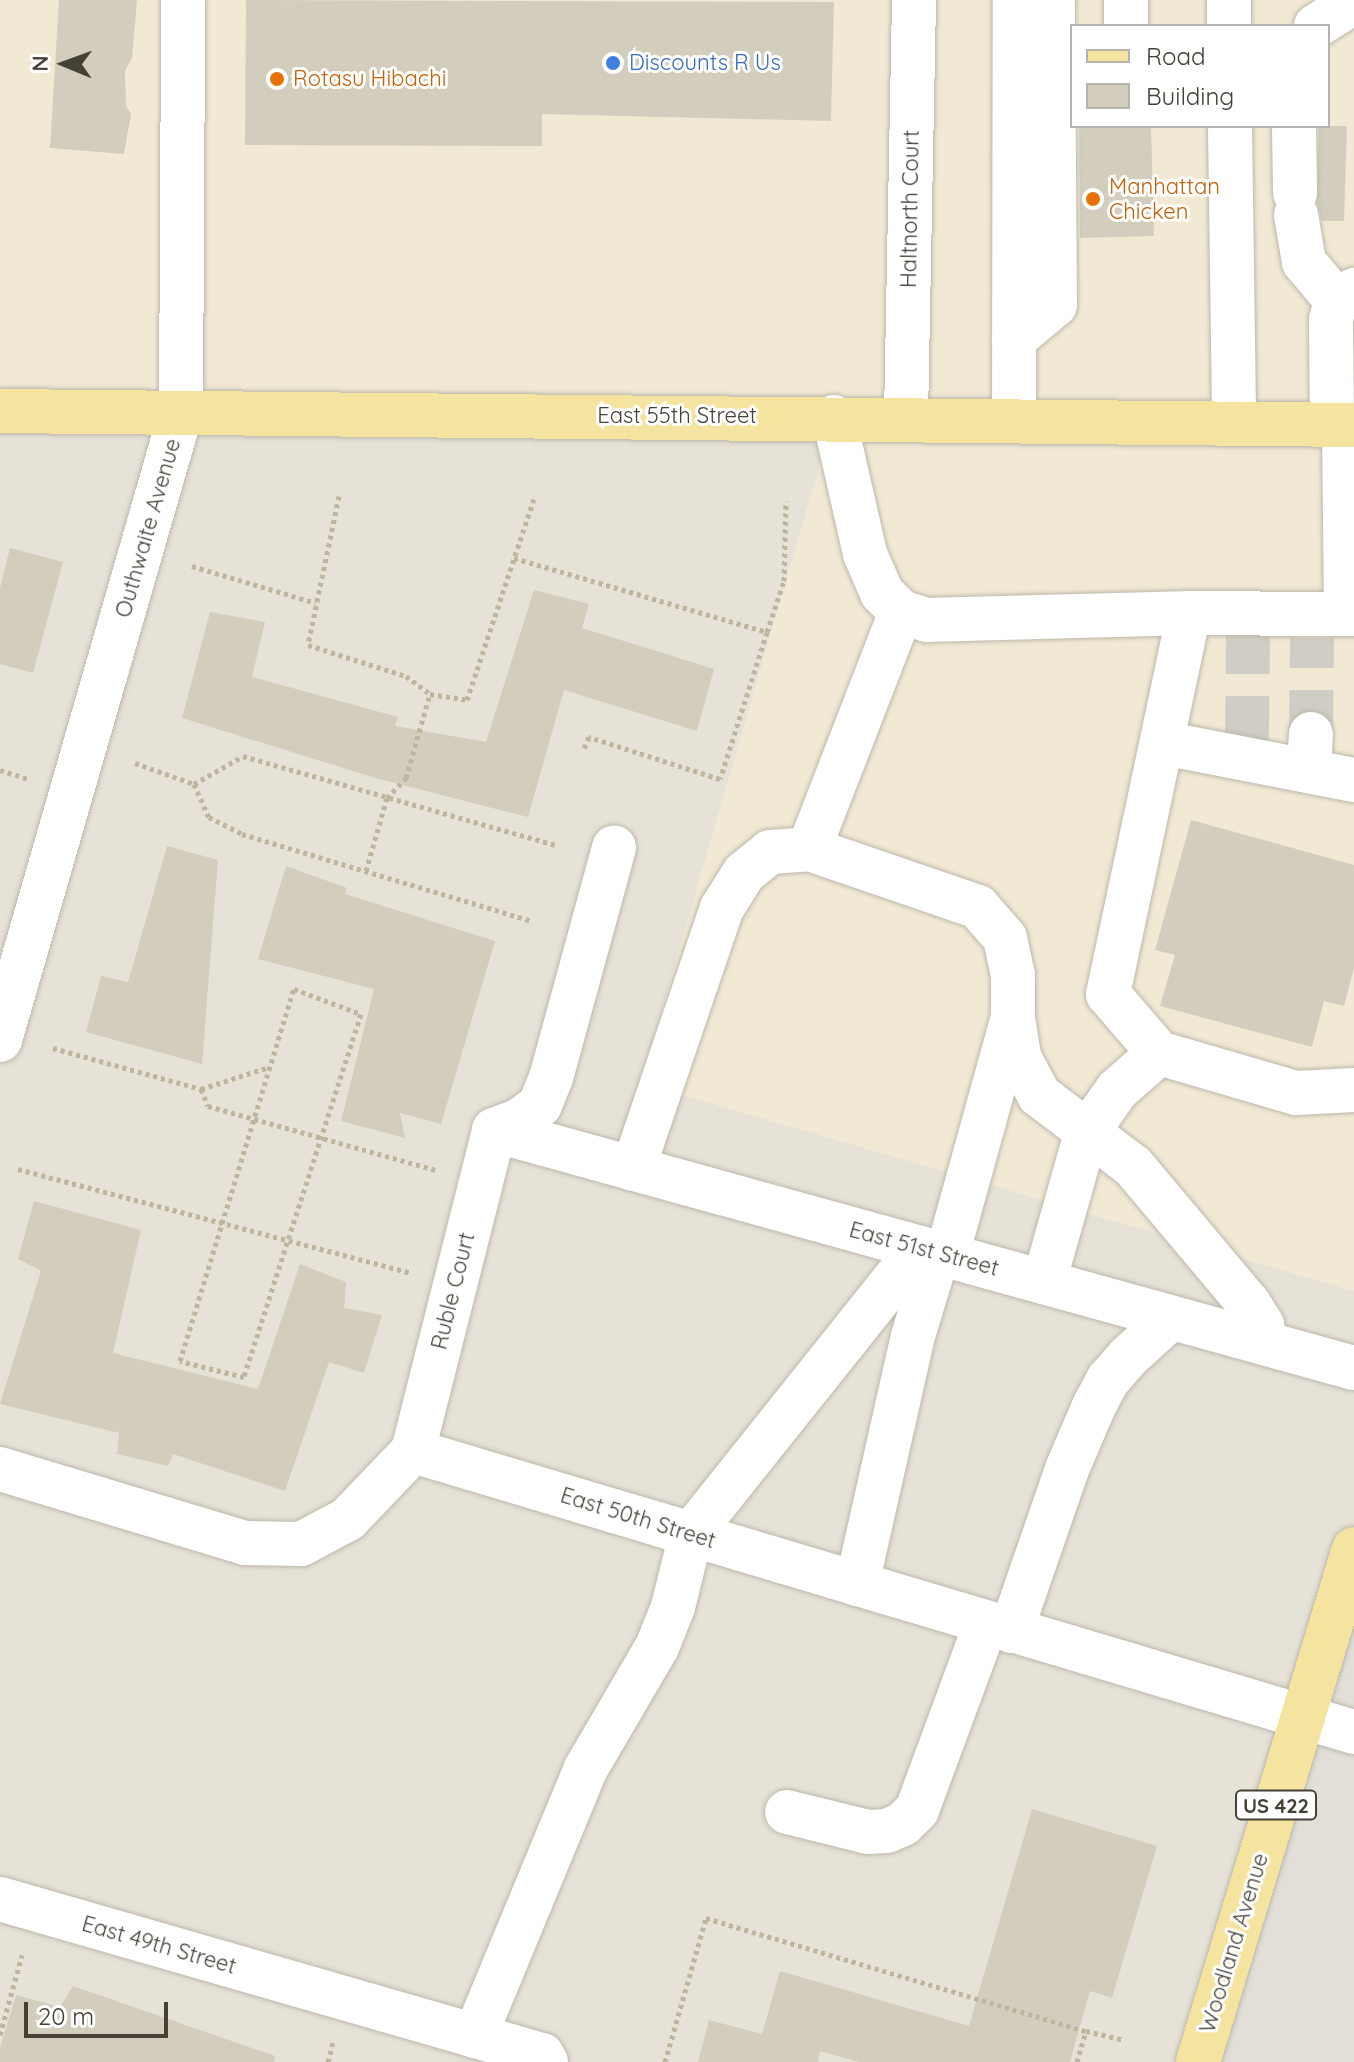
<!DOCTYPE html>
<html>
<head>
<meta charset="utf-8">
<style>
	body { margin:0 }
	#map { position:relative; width:1354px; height:2062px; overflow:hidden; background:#f2f0e8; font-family:Quicksand,sans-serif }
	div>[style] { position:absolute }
	.residential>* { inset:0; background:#e6e2d7 }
	.commercial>* { inset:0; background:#f2e9d5 }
	.industrial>* { inset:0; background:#e2dfd9 }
	.building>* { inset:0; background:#d3cdbe }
	.minor-tunnel>* { height:44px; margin-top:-22px; transform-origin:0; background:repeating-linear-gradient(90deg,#cfcdc5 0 44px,transparent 0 66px) }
	.path>* { height:5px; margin-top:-2.5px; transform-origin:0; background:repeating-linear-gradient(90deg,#bdb59e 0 4px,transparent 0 8px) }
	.roads { filter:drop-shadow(0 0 2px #bdb8ab) drop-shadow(0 0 2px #bdb8ab) }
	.minor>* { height:44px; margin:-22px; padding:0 22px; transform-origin:22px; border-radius:22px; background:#fff }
	.major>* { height:44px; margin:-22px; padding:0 22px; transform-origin:22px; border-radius:22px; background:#f4e49f }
	.dots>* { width:22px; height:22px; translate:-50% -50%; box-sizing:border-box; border:4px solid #fff; border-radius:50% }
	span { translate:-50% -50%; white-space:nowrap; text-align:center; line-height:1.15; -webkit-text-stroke:6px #fff; paint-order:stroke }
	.shield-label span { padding:2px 6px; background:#fff; border:2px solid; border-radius:6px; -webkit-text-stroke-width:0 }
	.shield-label { font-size:20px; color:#454137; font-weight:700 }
	.shop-label { font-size:22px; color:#366cbe }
	.left { translate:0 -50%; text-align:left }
	.food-label { font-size:22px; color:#c56008 }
	.street-label { font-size:22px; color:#454137 }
	.legend { position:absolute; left:1070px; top:24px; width:260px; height:104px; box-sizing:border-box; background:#fff; border:2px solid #b5b3af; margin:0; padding:10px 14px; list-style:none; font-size:24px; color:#454137 }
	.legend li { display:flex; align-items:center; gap:16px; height:40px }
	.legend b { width:40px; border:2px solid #b5b3af }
	.north { position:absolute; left:24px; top:24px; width:80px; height:80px; -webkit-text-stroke:6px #fff; paint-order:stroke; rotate:271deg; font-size:22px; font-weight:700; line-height:32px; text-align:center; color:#454137 }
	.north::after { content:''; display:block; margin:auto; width:28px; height:36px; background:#454137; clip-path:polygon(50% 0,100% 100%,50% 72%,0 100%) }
	.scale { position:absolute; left:24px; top:2002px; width:144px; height:36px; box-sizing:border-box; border:4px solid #454137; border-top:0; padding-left:10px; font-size:24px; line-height:28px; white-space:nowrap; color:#454137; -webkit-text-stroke:6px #fff; paint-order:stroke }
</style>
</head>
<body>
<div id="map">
	<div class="residential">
		<div style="clip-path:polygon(0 411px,834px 417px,641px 1082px,1354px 1291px,1354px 1549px,1198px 2062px,0 2062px)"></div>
	</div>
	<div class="commercial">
		<div style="clip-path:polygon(evenodd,0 0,1354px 0,1354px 1291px,641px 1083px,834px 418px,0 411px,0 0,1072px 26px,1328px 26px,1328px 126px,1072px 126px,1072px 26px)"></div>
	</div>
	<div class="industrial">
		<div style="clip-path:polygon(1354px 1549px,1354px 2062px,1198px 2062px)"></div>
	</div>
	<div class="building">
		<div style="clip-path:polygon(59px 0,137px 0,132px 58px,125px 71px,126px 106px,131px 114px,124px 154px,50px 148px)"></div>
		<div style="clip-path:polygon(246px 0,834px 2px,831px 121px,542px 114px,542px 146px,245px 145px)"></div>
		<div style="clip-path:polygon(1079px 126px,1151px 126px,1154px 236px,1080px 238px)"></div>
		<div style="clip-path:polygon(1319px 126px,1347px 126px,1344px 221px,1322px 221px,1317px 203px)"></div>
		<div style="clip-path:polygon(10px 548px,63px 562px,33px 673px,0 664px,0 588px)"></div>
		<div style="clip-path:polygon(534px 590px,589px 604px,582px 628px,714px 669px,697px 731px,564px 690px,528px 817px,379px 779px,182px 718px,210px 612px,265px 622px,252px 677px,398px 717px,395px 726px,486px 742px)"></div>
		<div style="clip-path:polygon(1191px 820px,1354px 865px,1354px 968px,1344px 1006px,1324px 1001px,1312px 1047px,1160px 1006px,1175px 955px,1155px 950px)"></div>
		<div style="clip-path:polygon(167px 846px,218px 860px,202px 1064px,86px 1032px,101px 976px,128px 982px)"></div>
		<div style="clip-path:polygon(286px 866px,347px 888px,345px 894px,495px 941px,441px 1124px,400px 1113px,405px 1138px,341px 1121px,374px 989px,258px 959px)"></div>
		<div style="clip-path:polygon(34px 1201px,141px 1230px,113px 1353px,258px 1389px,300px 1264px,346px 1282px,344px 1308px,382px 1315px,364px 1373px,329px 1362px,285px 1491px,173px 1454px,168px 1466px,117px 1454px,119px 1433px,0 1404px,41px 1271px,18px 1259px)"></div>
		<div style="clip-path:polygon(1032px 1809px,1157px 1846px,1112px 1998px,1090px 1991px,1070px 2062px,859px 2062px,820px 2051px,818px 2062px,698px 2062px,709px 2020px,762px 2034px,780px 1971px,969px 2026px)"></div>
		<div style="clip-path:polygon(73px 1986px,275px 2056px,274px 2062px,0 2062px,0 2048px,16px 1995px,60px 2007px)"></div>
	</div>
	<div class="minor-tunnel">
		<div style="left:1311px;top:734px;width:96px;rotate:-89.4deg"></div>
		<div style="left:1247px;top:740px;width:107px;rotate:-89.5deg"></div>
	</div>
	<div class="path">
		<div style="left:339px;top:496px;width:152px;rotate:101.8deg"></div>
		<div style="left:308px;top:645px;width:103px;rotate:17.6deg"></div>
		<div style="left:406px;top:676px;width:30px;rotate:37deg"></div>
		<div style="left:514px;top:558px;width:264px;rotate:16.3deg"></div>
		<div style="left:767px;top:632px;width:154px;rotate:107.7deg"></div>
		<div style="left:720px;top:779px;width:138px;rotate:-162.2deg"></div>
		<div style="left:589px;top:737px;width:12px;rotate:114deg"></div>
		<div style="left:192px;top:566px;width:129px;rotate:16.6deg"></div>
		<div style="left:767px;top:632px;width:54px;rotate:-71.6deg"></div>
		<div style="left:784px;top:581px;width:80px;rotate:-88.6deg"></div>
		<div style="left:135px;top:763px;width:63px;rotate:19.6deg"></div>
		<div style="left:194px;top:784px;width:36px;rotate:66deg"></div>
		<div style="left:209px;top:817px;width:37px;rotate:27deg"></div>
		<div style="left:242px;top:834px;width:303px;rotate:16.7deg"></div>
		<div style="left:0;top:770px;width:29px;rotate:18deg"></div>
		<div style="left:194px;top:784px;width:56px;rotate:-29.7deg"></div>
		<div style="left:243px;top:756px;width:324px;rotate:15.9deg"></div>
		<div style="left:366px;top:871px;width:76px;rotate:-74deg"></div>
		<div style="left:387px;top:798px;width:28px;rotate:-46deg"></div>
		<div style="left:406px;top:778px;width:87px;rotate:-74.1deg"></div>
		<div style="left:430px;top:694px;width:37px;rotate:9deg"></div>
		<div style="left:467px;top:700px;width:212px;rotate:-71.6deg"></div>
		<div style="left:294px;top:989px;width:72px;rotate:20.5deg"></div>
		<div style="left:361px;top:1014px;width:381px;rotate:107.9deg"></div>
		<div style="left:244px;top:1377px;width:66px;rotate:-166deg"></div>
		<div style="left:180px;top:1361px;width:389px;rotate:-73deg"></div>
		<div style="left:53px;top:1048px;width:154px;rotate:15.5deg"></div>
		<div style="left:201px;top:1089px;width:18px;rotate:68deg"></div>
		<div style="left:208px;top:1106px;width:237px;rotate:15.7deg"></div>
		<div style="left:201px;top:1089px;width:71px;rotate:-17.9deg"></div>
		<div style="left:18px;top:1169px;width:407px;rotate:14.8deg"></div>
		<div style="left:0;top:2035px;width:83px;rotate:-74.6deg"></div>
		<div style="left:328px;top:2062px;width:21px;rotate:-76deg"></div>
		<div style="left:665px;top:2062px;width:150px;rotate:-74.1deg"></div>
		<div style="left:706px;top:1918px;width:396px;rotate:16.6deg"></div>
		<div style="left:1077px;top:2062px;width:32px;rotate:-74deg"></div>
		<div style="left:1086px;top:2031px;width:40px;rotate:13deg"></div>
	</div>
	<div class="roads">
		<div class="minor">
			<div style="left:1229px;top:0;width:26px;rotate:90deg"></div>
			<div style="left:1126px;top:26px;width:26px;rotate:-90deg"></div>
			<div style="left:1316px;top:26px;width:45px;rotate:-32.3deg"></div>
			<div style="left:1230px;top:126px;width:296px;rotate:89.2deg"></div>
			<div style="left:1294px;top:126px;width:67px;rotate:89.1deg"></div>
			<div style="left:1296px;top:215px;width:48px;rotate:80.3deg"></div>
			<div style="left:1304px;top:262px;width:50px;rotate:49.9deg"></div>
			<div style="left:1014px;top:339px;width:53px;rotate:-39.7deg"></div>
			<div style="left:1055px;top:305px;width:305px;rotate:-90.4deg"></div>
			<div style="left:834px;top:417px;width:140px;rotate:77.2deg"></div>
			<div style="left:865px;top:554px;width:43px;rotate:66.4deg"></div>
			<div style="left:882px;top:593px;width:27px;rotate:45deg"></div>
			<div style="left:901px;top:612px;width:28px;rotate:17deg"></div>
			<div style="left:928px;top:620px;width:261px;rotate:-1.5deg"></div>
			<div style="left:906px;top:417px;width:417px;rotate:-88.9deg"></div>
			<div style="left:1014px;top:419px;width:419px;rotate:-89.9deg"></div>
			<div style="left:1332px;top:424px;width:104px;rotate:-90.6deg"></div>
			<div style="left:1331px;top:320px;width:21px;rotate:-76deg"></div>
			<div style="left:1336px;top:300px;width:21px;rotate:-29deg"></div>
			<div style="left:1344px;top:424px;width:189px;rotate:89.4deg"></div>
			<div style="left:1354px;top:614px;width:165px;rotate:-179.7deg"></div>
			<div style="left:1189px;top:613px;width:390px;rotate:102deg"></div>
			<div style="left:1108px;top:994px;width:78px;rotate:49.2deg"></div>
			<div style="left:1159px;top:1053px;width:143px;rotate:16.3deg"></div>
			<div style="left:1296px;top:1093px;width:58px;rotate:-3deg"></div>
			<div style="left:1163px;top:743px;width:195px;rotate:11deg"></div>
			<div style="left:1309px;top:771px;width:37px;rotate:-87deg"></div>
			<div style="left:809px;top:849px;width:254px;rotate:-68.8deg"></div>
			<div style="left:0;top:1040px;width:654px;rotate:-73.92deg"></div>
			<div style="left:181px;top:412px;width:412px;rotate:-89.7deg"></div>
			<div style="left:494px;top:1130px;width:892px;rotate:15.47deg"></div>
			<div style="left:494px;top:1130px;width:28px;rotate:-21deg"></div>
			<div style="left:520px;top:1120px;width:25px;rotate:-37deg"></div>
			<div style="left:540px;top:1105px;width:29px;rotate:-68deg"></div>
			<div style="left:551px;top:1078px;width:239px;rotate:-74.7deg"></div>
			<div style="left:633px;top:1169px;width:276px;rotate:-71.2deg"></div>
			<div style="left:722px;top:908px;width:41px;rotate:-57.8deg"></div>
			<div style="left:744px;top:873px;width:33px;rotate:-39deg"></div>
			<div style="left:770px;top:852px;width:39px;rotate:-4deg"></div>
			<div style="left:809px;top:849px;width:179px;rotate:18.9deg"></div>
			<div style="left:978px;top:907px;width:41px;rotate:48.9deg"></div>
			<div style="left:1005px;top:938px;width:38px;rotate:78deg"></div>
			<div style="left:1013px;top:975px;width:43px;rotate:90deg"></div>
			<div style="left:1013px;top:1018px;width:39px;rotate:81deg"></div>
			<div style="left:1019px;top:1057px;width:43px;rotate:62.2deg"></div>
			<div style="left:1039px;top:1095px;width:118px;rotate:37.1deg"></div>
			<div style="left:1133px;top:1166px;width:180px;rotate:50deg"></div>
			<div style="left:1249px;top:1304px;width:25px;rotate:58deg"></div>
			<div style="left:1262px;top:1325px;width:19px;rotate:78deg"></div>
			<div style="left:947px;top:1255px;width:244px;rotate:-74.5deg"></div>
			<div style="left:1044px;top:1282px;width:154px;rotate:-74.2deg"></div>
			<div style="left:1086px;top:1134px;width:54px;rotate:-54.8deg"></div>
			<div style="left:1117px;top:1090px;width:56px;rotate:-41.4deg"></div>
			<div style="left:413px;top:1451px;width:982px;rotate:16.63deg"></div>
			<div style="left:0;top:1469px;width:256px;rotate:16.8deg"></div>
			<div style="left:245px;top:1543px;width:56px;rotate:1deg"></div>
			<div style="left:301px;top:1544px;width:53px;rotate:-28deg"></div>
			<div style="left:348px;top:1519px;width:94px;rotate:-46.3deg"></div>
			<div style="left:413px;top:1451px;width:331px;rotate:-75.8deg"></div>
			<div style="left:857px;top:1584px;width:254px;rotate:-77.3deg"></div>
			<div style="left:913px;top:1336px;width:87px;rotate:-73.2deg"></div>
			<div style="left:1011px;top:1631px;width:171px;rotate:-70.9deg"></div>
			<div style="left:1067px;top:1469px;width:69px;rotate:-66.8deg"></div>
			<div style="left:1094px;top:1406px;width:30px;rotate:-62deg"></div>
			<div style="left:1108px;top:1380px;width:30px;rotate:-49deg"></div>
			<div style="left:1128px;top:1357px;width:58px;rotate:-42.2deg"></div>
			<div style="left:787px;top:1812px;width:83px;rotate:13.9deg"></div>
			<div style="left:868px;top:1832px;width:19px;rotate:-3deg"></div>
			<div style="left:887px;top:1831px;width:17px;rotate:-24deg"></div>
			<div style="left:903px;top:1824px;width:20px;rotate:-45deg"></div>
			<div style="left:917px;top:1810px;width:199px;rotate:-69.7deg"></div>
			<div style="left:0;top:1899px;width:564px;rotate:16.06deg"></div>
			<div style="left:542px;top:2055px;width:8px;rotate:60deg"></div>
			<div style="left:475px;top:2036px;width:288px;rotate:-67.5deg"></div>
			<div style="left:585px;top:1770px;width:143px;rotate:-59.7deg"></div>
			<div style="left:657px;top:1647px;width:43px;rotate:-68.2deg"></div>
			<div style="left:673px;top:1607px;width:75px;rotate:-76.1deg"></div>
			<div style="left:691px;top:1534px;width:366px;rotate:-51.4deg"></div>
		</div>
		<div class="major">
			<div style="left:0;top:411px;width:1354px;rotate:0.59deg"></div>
			<div style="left:1198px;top:2062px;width:536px;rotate:-73.09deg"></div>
		</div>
	</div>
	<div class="dots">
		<div style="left:613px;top:63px;background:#3f7fe0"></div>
		<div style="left:277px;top:79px;background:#e8710a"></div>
		<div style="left:1093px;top:199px;background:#e8710a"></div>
	</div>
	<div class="shield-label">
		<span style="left:1276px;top:1805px">US 422</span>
	</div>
	<div class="shop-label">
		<span class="left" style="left:629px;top:63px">Discounts R Us</span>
	</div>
	<div class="food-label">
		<span class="left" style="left:293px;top:79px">Rotasu Hibachi</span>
		<span class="left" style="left:1109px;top:199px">Manhattan<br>Chicken</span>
	</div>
	<div class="street-label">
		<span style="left:910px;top:209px;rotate:-89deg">Haltnorth Court</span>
		<span style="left:677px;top:416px">East 55th Street</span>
		<span style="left:148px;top:528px;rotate:-74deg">Outhwaite Avenue</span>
		<span style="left:924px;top:1249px;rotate:15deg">East 51st Street</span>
		<span style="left:453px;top:1291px;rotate:-76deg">Ruble Court</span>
		<span style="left:638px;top:1518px;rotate:17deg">East 50th Street</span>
		<span style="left:1234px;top:1943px;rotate:-73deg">Woodland Avenue</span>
		<span style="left:159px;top:1945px;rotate:16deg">East 49th Street</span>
	</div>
	<ul class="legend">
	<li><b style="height:10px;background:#f4e49f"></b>Road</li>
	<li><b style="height:22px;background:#d3cdbe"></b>Building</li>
	</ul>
	<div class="north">N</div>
	<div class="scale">20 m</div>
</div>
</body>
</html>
